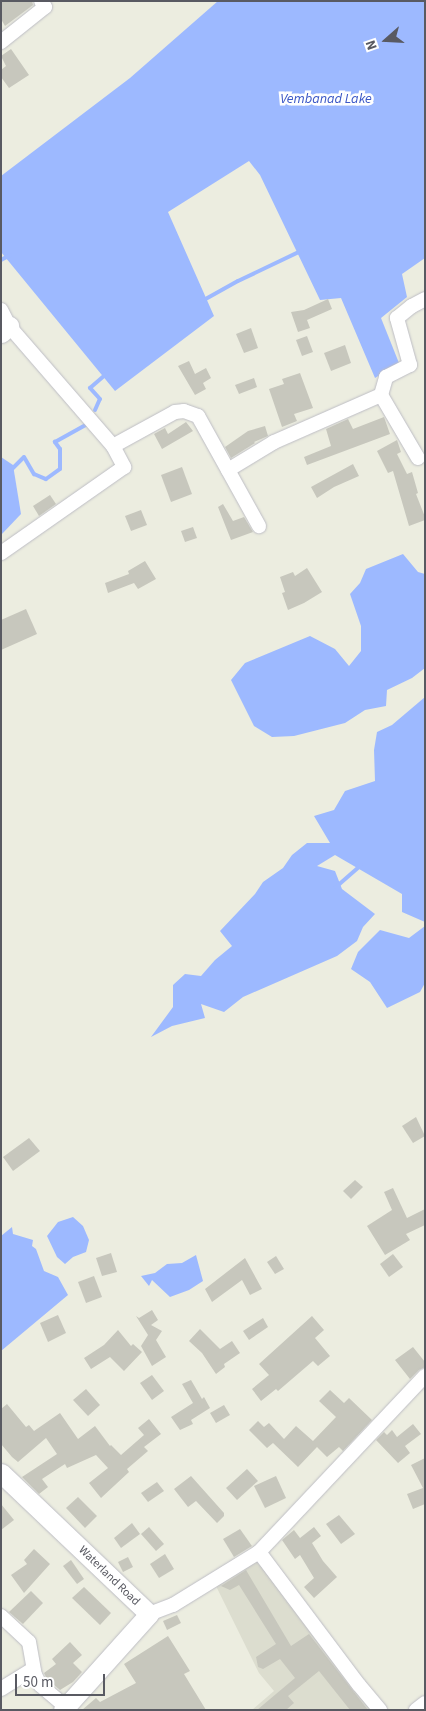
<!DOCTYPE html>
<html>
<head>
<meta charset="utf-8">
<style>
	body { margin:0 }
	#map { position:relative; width:426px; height:1711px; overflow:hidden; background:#ecede0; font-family:"Source Sans 3",sans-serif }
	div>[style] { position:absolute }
	.education>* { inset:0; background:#dcddcf }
	.water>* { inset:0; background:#9db9ff }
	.stream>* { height:4px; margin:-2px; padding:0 2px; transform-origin:2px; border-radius:2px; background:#9db9ff }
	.building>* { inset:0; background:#c7c7bd }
	.roads { filter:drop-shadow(0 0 1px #bdbdc4) drop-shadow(0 0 1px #bdbdc4) }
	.minor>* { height:14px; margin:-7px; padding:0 7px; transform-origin:7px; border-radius:7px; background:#fff }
	.secondary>* { height:19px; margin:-9.5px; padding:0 9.5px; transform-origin:9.5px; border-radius:9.5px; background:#fff }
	span { translate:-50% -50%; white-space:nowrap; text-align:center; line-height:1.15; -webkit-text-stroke:5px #fff; paint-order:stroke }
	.street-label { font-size:12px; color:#595a62 }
	.water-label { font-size:14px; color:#3c58c6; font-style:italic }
	.frame { position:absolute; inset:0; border:2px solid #595a62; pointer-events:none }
	.north { position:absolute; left:361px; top:15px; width:50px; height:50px; -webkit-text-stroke:4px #fff; paint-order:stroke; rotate:251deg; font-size:14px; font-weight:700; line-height:20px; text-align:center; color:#595a62 }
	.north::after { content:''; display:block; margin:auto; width:18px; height:22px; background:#595a62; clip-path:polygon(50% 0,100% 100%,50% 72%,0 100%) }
	.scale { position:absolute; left:15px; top:1674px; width:90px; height:22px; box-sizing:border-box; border:2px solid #595a62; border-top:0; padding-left:6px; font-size:15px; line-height:18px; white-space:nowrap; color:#595a62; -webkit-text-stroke:4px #fff; paint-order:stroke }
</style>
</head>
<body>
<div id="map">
	<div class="education">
		<div style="clip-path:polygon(260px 1554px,380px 1710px,252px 1710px,274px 1691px,259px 1673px,214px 1582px)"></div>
	</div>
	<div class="water">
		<div style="clip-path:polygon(218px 1px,425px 1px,425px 258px,402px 274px,407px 297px,381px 318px,399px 363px,375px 378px,341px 298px,320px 300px,260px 175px,249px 161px,168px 212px,214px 316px,115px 391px,1px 252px,1px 176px,130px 78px)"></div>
		<div style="clip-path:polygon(1px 457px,13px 465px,21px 514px,1px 535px)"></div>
		<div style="clip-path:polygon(403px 554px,418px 572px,425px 574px,425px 668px,412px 678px,387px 690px,386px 706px,365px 710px,345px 723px,294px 736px,272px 737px,254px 726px,231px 680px,245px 663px,310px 636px,335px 649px,349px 666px,361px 651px,361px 626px,350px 594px,360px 583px,366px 569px)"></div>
		<div style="clip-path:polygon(425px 697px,425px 922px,402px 912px,402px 894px,335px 855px,317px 866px,335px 871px,342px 889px,375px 914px,363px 927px,357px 941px,337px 956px,243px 997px,224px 1012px,201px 1004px,205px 1018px,172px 1026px,151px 1037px,173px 1007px,173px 985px,185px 974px,201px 976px,215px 960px,232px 946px,220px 931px,255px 894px,263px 882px,283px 868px,292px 855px,307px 843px,330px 843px,314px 816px,334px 810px,345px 791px,375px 781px,374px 750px,377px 732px,392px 725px)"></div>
		<div style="clip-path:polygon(425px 926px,425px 983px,420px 992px,387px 1008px,370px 982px,351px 969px,358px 952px,380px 930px,409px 938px)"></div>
		<div style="clip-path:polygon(73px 1217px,83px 1226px,89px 1240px,86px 1252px,73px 1257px,65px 1264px,57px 1257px,47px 1236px,58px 1222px)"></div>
		<div style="clip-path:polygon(12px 1227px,13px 1234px,33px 1240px,32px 1246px,36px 1249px,44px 1271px,58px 1277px,68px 1295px,1px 1351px,1px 1236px)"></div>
		<div style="clip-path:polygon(196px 1255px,203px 1281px,189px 1290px,170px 1297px,152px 1280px,149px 1286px,141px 1276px,155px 1273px,167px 1264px,182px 1263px)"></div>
	</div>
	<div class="stream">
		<div style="left:1px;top:260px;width:10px;rotate:-29deg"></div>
		<div style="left:202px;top:301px;width:41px;rotate:-29.1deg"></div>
		<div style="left:238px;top:281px;width:70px;rotate:-25.5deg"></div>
		<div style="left:95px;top:410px;width:12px;rotate:-66deg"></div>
		<div style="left:100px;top:399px;width:15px;rotate:-132deg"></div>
		<div style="left:90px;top:388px;width:23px;rotate:-41deg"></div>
		<div style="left:11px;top:470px;width:18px;rotate:-45deg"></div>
		<div style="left:24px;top:457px;width:20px;rotate:60deg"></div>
		<div style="left:34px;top:474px;width:13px;rotate:23deg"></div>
		<div style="left:46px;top:479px;width:17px;rotate:-36deg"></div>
		<div style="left:60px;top:469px;width:20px;rotate:-90deg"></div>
		<div style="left:60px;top:449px;width:9px;rotate:-126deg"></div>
		<div style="left:55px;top:442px;width:37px;rotate:-29deg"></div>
		<div style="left:336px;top:887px;width:33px;rotate:-41deg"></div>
	</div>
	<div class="building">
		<div style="clip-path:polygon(1px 1px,32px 1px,33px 5px,5px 26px,1px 19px)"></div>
		<div style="clip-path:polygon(11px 49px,29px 75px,9px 88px,1px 77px,1px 70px,6px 66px,1px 56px)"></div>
		<div style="clip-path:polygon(328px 299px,332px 309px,307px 320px,310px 328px,298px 332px,291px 312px,304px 310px)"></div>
		<div style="clip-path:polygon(251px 328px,258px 348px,244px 353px,236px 334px)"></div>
		<div style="clip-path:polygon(307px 336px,313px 352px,302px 356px,296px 340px)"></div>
		<div style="clip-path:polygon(345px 345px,351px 363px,331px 371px,324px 353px)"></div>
		<div style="clip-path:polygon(189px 361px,195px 374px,206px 368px,211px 378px,203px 383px,206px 389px,195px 395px,178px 366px)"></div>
		<div style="clip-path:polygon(300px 373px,313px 408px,294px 414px,297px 421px,282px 427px,269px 389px,284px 384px,282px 379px)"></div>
		<div style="clip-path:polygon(254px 378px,257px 387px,239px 394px,235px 385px)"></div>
		<div style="clip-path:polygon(384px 417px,390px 434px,307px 465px,304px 457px,331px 446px,326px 429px,348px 419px,353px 429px)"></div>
		<div style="clip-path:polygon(186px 422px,193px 431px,162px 449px,154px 434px,165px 428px,168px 434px)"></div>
		<div style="clip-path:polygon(265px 426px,268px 436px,254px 442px,255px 443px,231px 458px,225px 447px,248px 431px)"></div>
		<div style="clip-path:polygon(397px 440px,401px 452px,397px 454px,407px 474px,412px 472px,418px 493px,416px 494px,425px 517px,425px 520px,409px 526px,393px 471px,388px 473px,377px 451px)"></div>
		<div style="clip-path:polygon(353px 464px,359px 476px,334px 487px,317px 498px,311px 487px)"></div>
		<div style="clip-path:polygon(182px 467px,192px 494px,171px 502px,161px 475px)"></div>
		<div style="clip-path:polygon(50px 495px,56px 504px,39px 516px,33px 506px)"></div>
		<div style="clip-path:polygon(223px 504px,233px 521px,244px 517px,253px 532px,231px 540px,218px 507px)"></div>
		<div style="clip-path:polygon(141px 510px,147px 525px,131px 531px,125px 516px)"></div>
		<div style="clip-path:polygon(193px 527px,197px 538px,185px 542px,181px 531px)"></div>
		<div style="clip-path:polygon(145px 561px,156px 579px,138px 589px,134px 583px,108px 593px,105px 583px,129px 574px,128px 571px)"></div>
		<div style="clip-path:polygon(307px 568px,322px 592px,304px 603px,288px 610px,282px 593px,285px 592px,280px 577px,293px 572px,295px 576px)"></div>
		<div style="clip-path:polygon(26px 609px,37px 634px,1px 650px,1px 620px)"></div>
		<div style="clip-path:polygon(416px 1117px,425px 1136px,413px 1143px,402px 1126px)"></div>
		<div style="clip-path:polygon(29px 1138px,40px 1151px,13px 1171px,3px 1157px)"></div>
		<div style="clip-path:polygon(355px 1180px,363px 1187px,351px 1199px,343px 1191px)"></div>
		<div style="clip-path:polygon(393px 1188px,407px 1218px,425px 1209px,425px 1225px,406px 1234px,410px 1240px,385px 1255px,367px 1226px,392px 1210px,384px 1192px)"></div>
		<div style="clip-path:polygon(111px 1253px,117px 1272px,102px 1276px,96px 1258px)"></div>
		<div style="clip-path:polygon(393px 1254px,403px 1267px,389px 1277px,380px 1264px)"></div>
		<div style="clip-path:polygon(276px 1256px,284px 1269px,275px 1274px,267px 1262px)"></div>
		<div style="clip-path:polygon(245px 1258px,262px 1289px,250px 1295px,242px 1280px,212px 1302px,205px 1289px)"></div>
		<div style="clip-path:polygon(94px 1276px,102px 1297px,86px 1303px,78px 1282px)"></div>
		<div style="clip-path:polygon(152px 1310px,158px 1320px,151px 1325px,162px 1331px,156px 1340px,166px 1357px,152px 1366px,141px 1346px,148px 1335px,136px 1316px,139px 1318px)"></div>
		<div style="clip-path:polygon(58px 1315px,66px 1333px,48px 1342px,40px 1323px)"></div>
		<div style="clip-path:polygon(312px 1316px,324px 1330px,315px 1338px,330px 1356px,318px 1366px,313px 1361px,278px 1391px,276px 1389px,261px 1401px,252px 1389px,269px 1375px,259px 1364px)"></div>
		<div style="clip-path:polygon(263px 1318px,268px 1327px,249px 1340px,243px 1331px)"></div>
		<div style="clip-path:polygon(200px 1329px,220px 1349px,232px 1341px,240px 1353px,224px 1364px,225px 1367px,216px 1374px,202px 1353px,189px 1341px)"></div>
		<div style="clip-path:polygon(118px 1330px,131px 1346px,133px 1344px,142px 1352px,124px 1371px,110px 1357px,91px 1369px,84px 1358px,104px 1345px)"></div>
		<div style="clip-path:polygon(413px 1347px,425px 1362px,425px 1367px,419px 1370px,410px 1379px,395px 1360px)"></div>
		<div style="clip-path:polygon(152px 1375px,164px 1391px,152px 1400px,140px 1383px)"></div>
		<div style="clip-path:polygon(191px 1380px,202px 1399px,204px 1397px,210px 1408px,191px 1420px,193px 1424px,180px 1430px,171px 1417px,193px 1403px,182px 1384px)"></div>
		<div style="clip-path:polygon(86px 1389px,100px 1405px,88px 1416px,73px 1400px)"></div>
		<div style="clip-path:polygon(330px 1390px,344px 1403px,349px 1398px,372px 1420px,343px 1451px,339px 1447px,327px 1457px,317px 1447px,298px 1467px,273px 1443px,267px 1448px,249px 1430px,258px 1421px,264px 1427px,269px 1423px,284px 1439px,296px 1426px,313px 1441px,336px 1417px,319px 1401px)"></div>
		<div style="clip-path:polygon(7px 1404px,26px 1427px,29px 1425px,34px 1431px,60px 1413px,78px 1439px,95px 1426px,110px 1446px,111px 1445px,121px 1455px,144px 1435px,138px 1428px,149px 1419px,161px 1434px,144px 1447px,148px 1451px,127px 1469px,129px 1472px,101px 1498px,89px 1483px,108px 1468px,96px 1455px,67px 1468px,65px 1464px,42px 1479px,48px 1487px,39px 1494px,22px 1477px,57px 1454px,46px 1438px,18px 1462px,12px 1457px,1px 1444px,1px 1409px)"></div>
		<div style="clip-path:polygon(224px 1405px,230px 1415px,216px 1423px,210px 1413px)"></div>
		<div style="clip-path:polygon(413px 1424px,421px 1434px,405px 1446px,410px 1453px,398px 1463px,376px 1440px,384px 1432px,387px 1435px,392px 1430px,397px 1437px)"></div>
		<div style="clip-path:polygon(425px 1458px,425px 1504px,413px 1509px,407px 1494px,423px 1488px,411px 1465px)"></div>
		<div style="clip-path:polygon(247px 1469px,258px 1481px,237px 1500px,226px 1488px)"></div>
		<div style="clip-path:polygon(191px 1476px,224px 1513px,224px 1516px,217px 1523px,196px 1501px,188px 1507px,174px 1489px)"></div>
		<div style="clip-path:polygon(276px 1476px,286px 1498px,265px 1508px,254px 1486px)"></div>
		<div style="clip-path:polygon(157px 1482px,164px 1491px,148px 1502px,141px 1493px)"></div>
		<div style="clip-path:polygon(78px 1497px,97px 1516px,85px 1528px,66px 1508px)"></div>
		<div style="clip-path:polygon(1px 1504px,14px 1520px,1px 1530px)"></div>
		<div style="clip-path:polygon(339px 1515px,355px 1534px,341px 1544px,326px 1524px)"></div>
		<div style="clip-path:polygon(132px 1523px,140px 1534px,121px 1548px,114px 1538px)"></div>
		<div style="clip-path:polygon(149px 1527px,164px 1544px,156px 1551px,141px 1534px)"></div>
		<div style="clip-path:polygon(314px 1527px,321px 1536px,312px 1543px,323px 1561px,337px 1577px,314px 1598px,304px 1587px,314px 1578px,300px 1555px,295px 1559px,282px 1540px,294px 1530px,300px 1538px)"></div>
		<div style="clip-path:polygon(240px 1529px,252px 1546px,234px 1557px,223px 1539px)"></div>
		<div style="clip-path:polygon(34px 1549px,50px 1564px,24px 1593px,11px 1575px,27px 1564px,24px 1560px)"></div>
		<div style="clip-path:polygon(165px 1554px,174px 1569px,159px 1578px,150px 1564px)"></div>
		<div style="clip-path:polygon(128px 1557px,133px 1567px,123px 1572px,118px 1562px)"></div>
		<div style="clip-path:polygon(71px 1560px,84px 1579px,77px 1584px,63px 1566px)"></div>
		<div style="clip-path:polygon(246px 1570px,291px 1646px,309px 1634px,368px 1710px,350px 1710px,319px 1671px,288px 1696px,294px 1703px,286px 1710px,257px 1710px,295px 1678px,280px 1659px,263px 1669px,258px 1667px,256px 1657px,276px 1644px,239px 1585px,230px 1590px,221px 1586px)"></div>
		<div style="clip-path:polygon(84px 1587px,111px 1613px,100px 1625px,72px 1598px)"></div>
		<div style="clip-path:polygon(31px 1591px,43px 1603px,23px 1624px,9px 1612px)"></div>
		<div style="clip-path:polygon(177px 1615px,181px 1623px,167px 1630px,163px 1621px)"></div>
		<div style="clip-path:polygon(168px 1636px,190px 1671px,184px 1674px,206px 1710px,82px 1710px,96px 1698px,100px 1702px,136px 1683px,124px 1664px)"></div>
		<div style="clip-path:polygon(70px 1642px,82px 1655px,73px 1663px,82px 1672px,73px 1682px,60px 1690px,47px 1679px,44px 1673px,56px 1664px,52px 1659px)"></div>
	</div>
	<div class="roads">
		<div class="minor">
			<div style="left:1px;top:42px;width:56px;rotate:-38.5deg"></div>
			<div style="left:45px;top:7px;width:7px;rotate:-124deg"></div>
			<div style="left:1px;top:310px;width:18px;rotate:63deg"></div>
			<div style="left:9px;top:326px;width:159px;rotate:49.1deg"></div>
			<div style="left:113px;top:446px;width:24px;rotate:62deg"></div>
			<div style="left:124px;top:467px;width:150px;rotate:145deg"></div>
			<div style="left:113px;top:446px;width:71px;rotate:-28.7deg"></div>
			<div style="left:175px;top:412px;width:9px;rotate:-6deg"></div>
			<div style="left:184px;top:411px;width:15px;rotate:20deg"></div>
			<div style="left:198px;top:416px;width:126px;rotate:61deg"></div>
			<div style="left:418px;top:458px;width:73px;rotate:-120.4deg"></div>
			<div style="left:381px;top:395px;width:19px;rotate:-74deg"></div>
			<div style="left:386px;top:377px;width:27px;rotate:-27deg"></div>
			<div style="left:410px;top:365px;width:49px;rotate:-105.5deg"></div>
			<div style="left:397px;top:318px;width:19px;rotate:-39deg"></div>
			<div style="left:412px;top:306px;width:15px;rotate:-28deg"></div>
			<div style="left:228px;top:470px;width:54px;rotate:-31.3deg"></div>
			<div style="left:274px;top:442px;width:117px;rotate:-23.7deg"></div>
			<div style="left:259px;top:1552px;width:166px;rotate:53.1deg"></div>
			<div style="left:359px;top:1685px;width:33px;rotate:50deg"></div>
			<div style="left:149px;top:1614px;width:26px;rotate:-21deg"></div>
			<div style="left:173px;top:1605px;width:101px;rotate:-31.6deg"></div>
			<div style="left:259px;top:1552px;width:242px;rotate:-46.7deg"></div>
			<div style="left:1px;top:1616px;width:38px;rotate:43deg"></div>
			<div style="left:29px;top:1642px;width:34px;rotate:80deg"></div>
			<div style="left:35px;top:1675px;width:11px;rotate:63deg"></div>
			<div style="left:40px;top:1685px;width:34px;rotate:40deg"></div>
			<div style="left:1px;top:1689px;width:38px;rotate:-32deg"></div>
			<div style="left:416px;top:1710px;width:11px;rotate:-38deg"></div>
		</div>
		<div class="secondary">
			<div style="left:1px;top:333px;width:11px;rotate:-41deg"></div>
			<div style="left:1px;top:1473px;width:204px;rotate:43.6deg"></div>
			<div style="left:149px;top:1614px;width:129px;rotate:131.9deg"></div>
		</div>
	</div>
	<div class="street-label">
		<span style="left:109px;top:1576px;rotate:44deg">Waterland Road</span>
	</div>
	<div class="water-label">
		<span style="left:326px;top:99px">Vembanad Lake</span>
	</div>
	<div class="frame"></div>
	<div class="north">N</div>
	<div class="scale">50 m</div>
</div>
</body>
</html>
